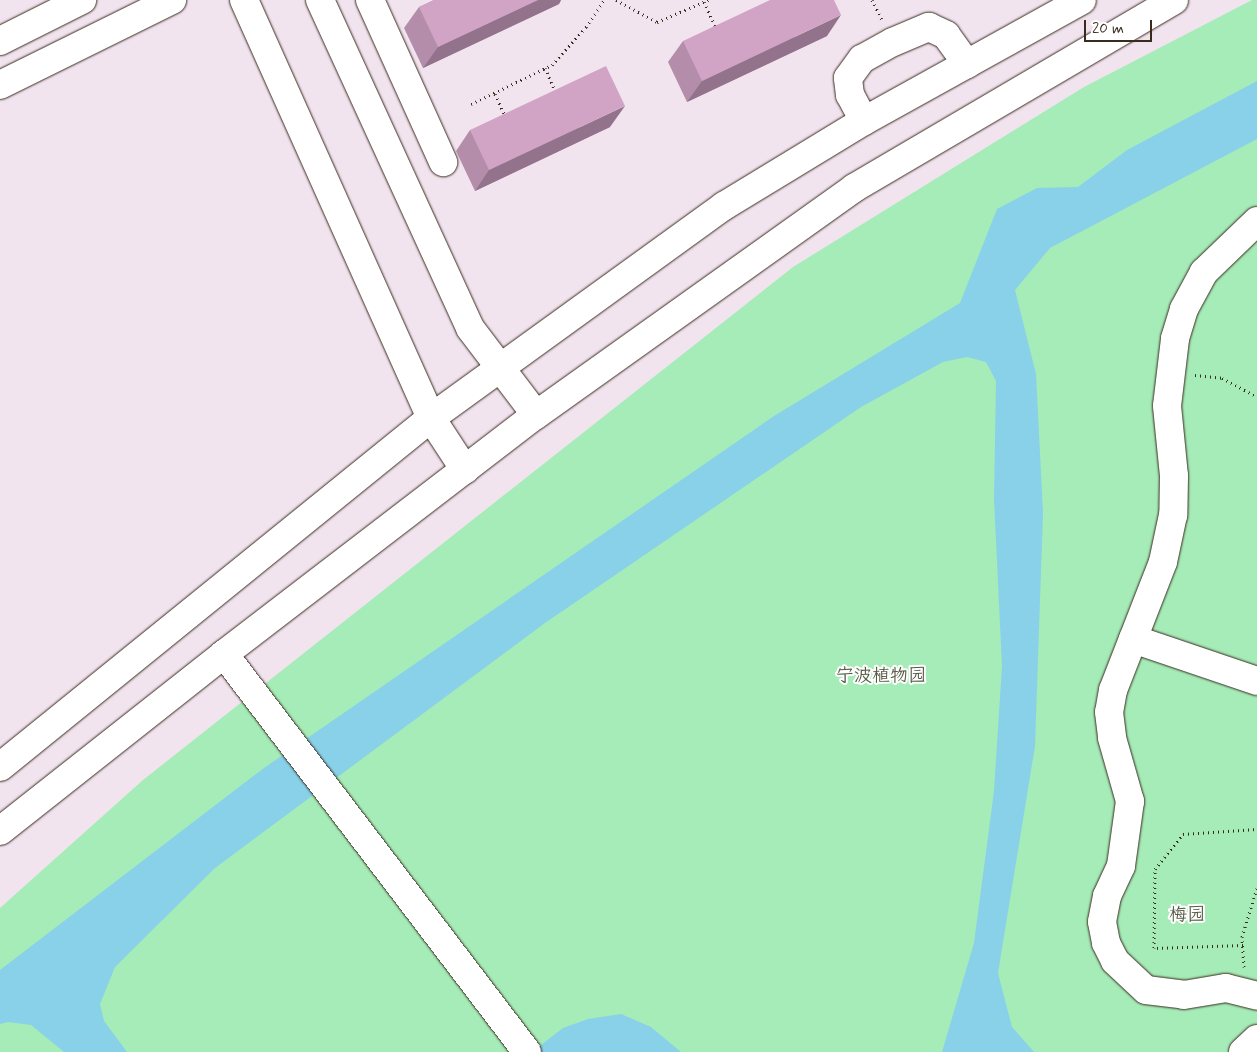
<!DOCTYPE html>
<html>
<head>
<meta charset="utf-8">
<style>
	body { margin:0 }
	#map { position:relative; width:1257px; height:1052px; overflow:hidden; background:#f1e4ee; font-family:Mynerve,"LXGW WenKai TC",sans-serif }
	div>[style] { position:absolute }
	.green>* { inset:0; background:#a5ecb8 }
	.water>* { inset:0; background:#88d1e9 }
	.path>* { height:3px; margin-top:-1.5px; transform-origin:0; background:repeating-linear-gradient(90deg,#3b2a1e 0 1px,transparent 0 5px) }
	.roads { filter:drop-shadow(0 0 1px #3b2a1e) drop-shadow(0 0 1px #3b2a1e) }
	.minor>* { height:28px; margin:-14px; padding:0 14px; transform-origin:14px; border-radius:14px; background:#fff }
	.wall>* { inset:0; background:#b48daa }
	.shaded-wall>* { inset:0; background:#92738b }
	.building>* { inset:0; background:#d1a4c6 }
	span { translate:-50% -50%; white-space:nowrap; text-align:center; line-height:1.15; -webkit-text-stroke:4px #fff; paint-order:stroke }
	.park-label { font-size:18px; color:#565a44 }
	.scale { position:absolute; left:1084px; top:20px; width:68px; height:22px; box-sizing:border-box; border:2px solid #3b2a1e; border-top:0; padding-left:6px; font-size:15px; line-height:18px; white-space:nowrap; color:#3b2a1e; -webkit-text-stroke:4px #fff; paint-order:stroke }
</style>
</head>
<body>
<div id="map">
	<div class="green">
		<div style="clip-path:polygon(1252px 0,1257px 0,1257px 1052px,0 1052px,0 908px,143px 780px,793px 267px,1084px 87px)"></div>
	</div>
	<div class="water">
		<div style="clip-path:polygon(1257px 81px,1257px 139px,1050px 248px,1015px 290px,1036px 374px,1043px 513px,1035px 746px,998px 973px,1012px 1027px,1034px 1052px,942px 1052px,974px 943px,994px 791px,1002px 666px,994px 499px,996px 381px,986px 362px,967px 357px,943px 362px,861px 407px,545px 623px,215px 868px,115px 967px,100px 1004px,104px 1021px,127px 1052px,64px 1052px,31px 1025px,8px 1022px,0 1024px,0 970px,264px 768px,774px 416px,960px 303px,997px 209px,1037px 188px,1078px 187px,1127px 150px)"></div>
		<div style="clip-path:polygon(621px 1014px,651px 1027px,681px 1052px,532px 1052px,563px 1028px,588px 1019px)"></div>
	</div>
	<div class="path">
		<div style="left:616px;top:0;width:47px;rotate:28.2deg"></div>
		<div style="left:657px;top:22px;width:56px;rotate:-23.3deg"></div>
		<div style="left:872px;top:0;width:22px;rotate:63deg"></div>
		<div style="left:704px;top:2px;width:29px;rotate:65deg"></div>
		<div style="left:545px;top:68px;width:27px;rotate:66deg"></div>
		<div style="left:495px;top:94px;width:26px;rotate:65deg"></div>
		<div style="left:471px;top:104px;width:90px;rotate:-25.7deg"></div>
		<div style="left:552px;top:65px;width:51px;rotate:-48.2deg"></div>
		<div style="left:586px;top:27px;width:32px;rotate:-56deg"></div>
		<div style="left:1195px;top:375px;width:27px;rotate:6deg"></div>
		<div style="left:1222px;top:378px;width:40px;rotate:28deg"></div>
		<div style="left:1243px;top:945px;width:89px;rotate:178.1deg"></div>
		<div style="left:1154px;top:948px;width:79px;rotate:-89.3deg"></div>
		<div style="left:1155px;top:869px;width:45px;rotate:-51.3deg"></div>
		<div style="left:1183px;top:834px;width:74px;rotate:-3.9deg"></div>
		<div style="left:1244px;top:967px;width:30px;rotate:-94deg"></div>
		<div style="left:1242px;top:937px;width:51px;rotate:-73deg"></div>
	</div>
	<div class="roads">
		<div class="minor">
			<div style="left:244px;top:0;width:458px;rotate:65.9deg"></div>
			<div style="left:431px;top:418px;width:62px;rotate:56.8deg"></div>
			<div style="left:320px;top:0;width:361px;rotate:65.4deg"></div>
			<div style="left:470px;top:328px;width:109px;rotate:52.8deg"></div>
			<div style="left:370px;top:0;width:178px;rotate:65.7deg"></div>
			<div style="left:0;top:41px;width:92px;rotate:-26.6deg"></div>
			<div style="left:0;top:85px;width:192px;rotate:-26.3deg"></div>
			<div style="left:864px;top:121px;width:30px;rotate:-118deg"></div>
			<div style="left:850px;top:95px;width:17px;rotate:-97deg"></div>
			<div style="left:848px;top:78px;width:24px;rotate:-54deg"></div>
			<div style="left:862px;top:59px;width:35px;rotate:-29deg"></div>
			<div style="left:893px;top:42px;width:39px;rotate:-23deg"></div>
			<div style="left:929px;top:27px;width:19px;rotate:25deg"></div>
			<div style="left:946px;top:35px;width:36px;rotate:54deg"></div>
			<div style="left:1257px;top:221px;width:74px;rotate:136.1deg"></div>
			<div style="left:1204px;top:272px;width:42px;rotate:118.4deg"></div>
			<div style="left:1184px;top:309px;width:31px;rotate:107deg"></div>
			<div style="left:1175px;top:339px;width:67px;rotate:96.8deg"></div>
			<div style="left:1167px;top:406px;width:70px;rotate:84.3deg"></div>
			<div style="left:1174px;top:476px;width:39px;rotate:91deg"></div>
			<div style="left:1173px;top:515px;width:48px;rotate:102deg"></div>
			<div style="left:1163px;top:562px;width:137px;rotate:111.3deg"></div>
			<div style="left:1113px;top:690px;width:22px;rotate:100deg"></div>
			<div style="left:1109px;top:712px;width:26px;rotate:83deg"></div>
			<div style="left:1112px;top:738px;width:66px;rotate:74.1deg"></div>
			<div style="left:1130px;top:801px;width:66px;rotate:97.9deg"></div>
			<div style="left:1121px;top:866px;width:33px;rotate:115deg"></div>
			<div style="left:1107px;top:896px;width:26px;rotate:101deg"></div>
			<div style="left:1102px;top:922px;width:21px;rotate:79deg"></div>
			<div style="left:1106px;top:943px;width:20px;rotate:63deg"></div>
			<div style="left:1115px;top:961px;width:42px;rotate:43.1deg"></div>
			<div style="left:1146px;top:990px;width:38px;rotate:7deg"></div>
			<div style="left:1184px;top:995px;width:43px;rotate:-9.5deg"></div>
			<div style="left:1226px;top:988px;width:32px;rotate:14deg"></div>
			<div style="left:1133px;top:639px;width:131px;rotate:18.7deg"></div>
			<div style="left:224px;top:654px;width:500px;rotate:52.72deg"></div>
			<div style="left:0;top:767px;width:555px;rotate:-39deg"></div>
			<div style="left:431px;top:418px;width:362px;rotate:-35.9deg"></div>
			<div style="left:724px;top:206px;width:164px;rotate:-31.3deg"></div>
			<div style="left:864px;top:121px;width:249px;rotate:-29deg"></div>
			<div style="left:0;top:831px;width:285px;rotate:-38.3deg"></div>
			<div style="left:224px;top:654px;width:393px;rotate:-37.5deg"></div>
			<div style="left:536px;top:415px;width:391px;rotate:-35.5deg"></div>
			<div style="left:854px;top:188px;width:371px;rotate:-30.4deg"></div>
			<div style="left:1243px;top:1052px;width:19px;rotate:-43deg"></div>
		</div>
	</div>
	<div class="wall">
		<div style="clip-path:polygon(434px 0,561px 0,559px 4px,423px 68px,404px 28px,419px 7px)"></div>
		<div style="clip-path:polygon(827px 36px,687px 102px,668px 62px,683px 41px)"></div>
		<div style="clip-path:polygon(610px 127px,475px 191px,456px 151px,470px 130px)"></div>
	</div>
	<div class="shaded-wall">
		<div style="clip-path:polygon(538px 0,561px 0,559px 4px,423px 68px,438px 47px)"></div>
		<div style="clip-path:polygon(841px 15px,827px 36px,687px 102px,702px 81px)"></div>
		<div style="clip-path:polygon(625px 106px,610px 127px,475px 191px,489px 170px)"></div>
	</div>
	<div class="building">
		<div style="clip-path:polygon(434px 0,538px 0,438px 47px,419px 7px)"></div>
		<div style="clip-path:polygon(770px 0,834px 0,841px 15px,702px 81px,683px 41px)"></div>
		<div style="clip-path:polygon(606px 66px,625px 106px,489px 170px,470px 130px)"></div>
	</div>
	<div class="park-label">
		<span style="left:881px;top:676px">宁波植物园</span>
		<span style="left:1187px;top:915px">梅园</span>
	</div>
	<div class="scale">20 m</div>
</div>
</body>
</html>
